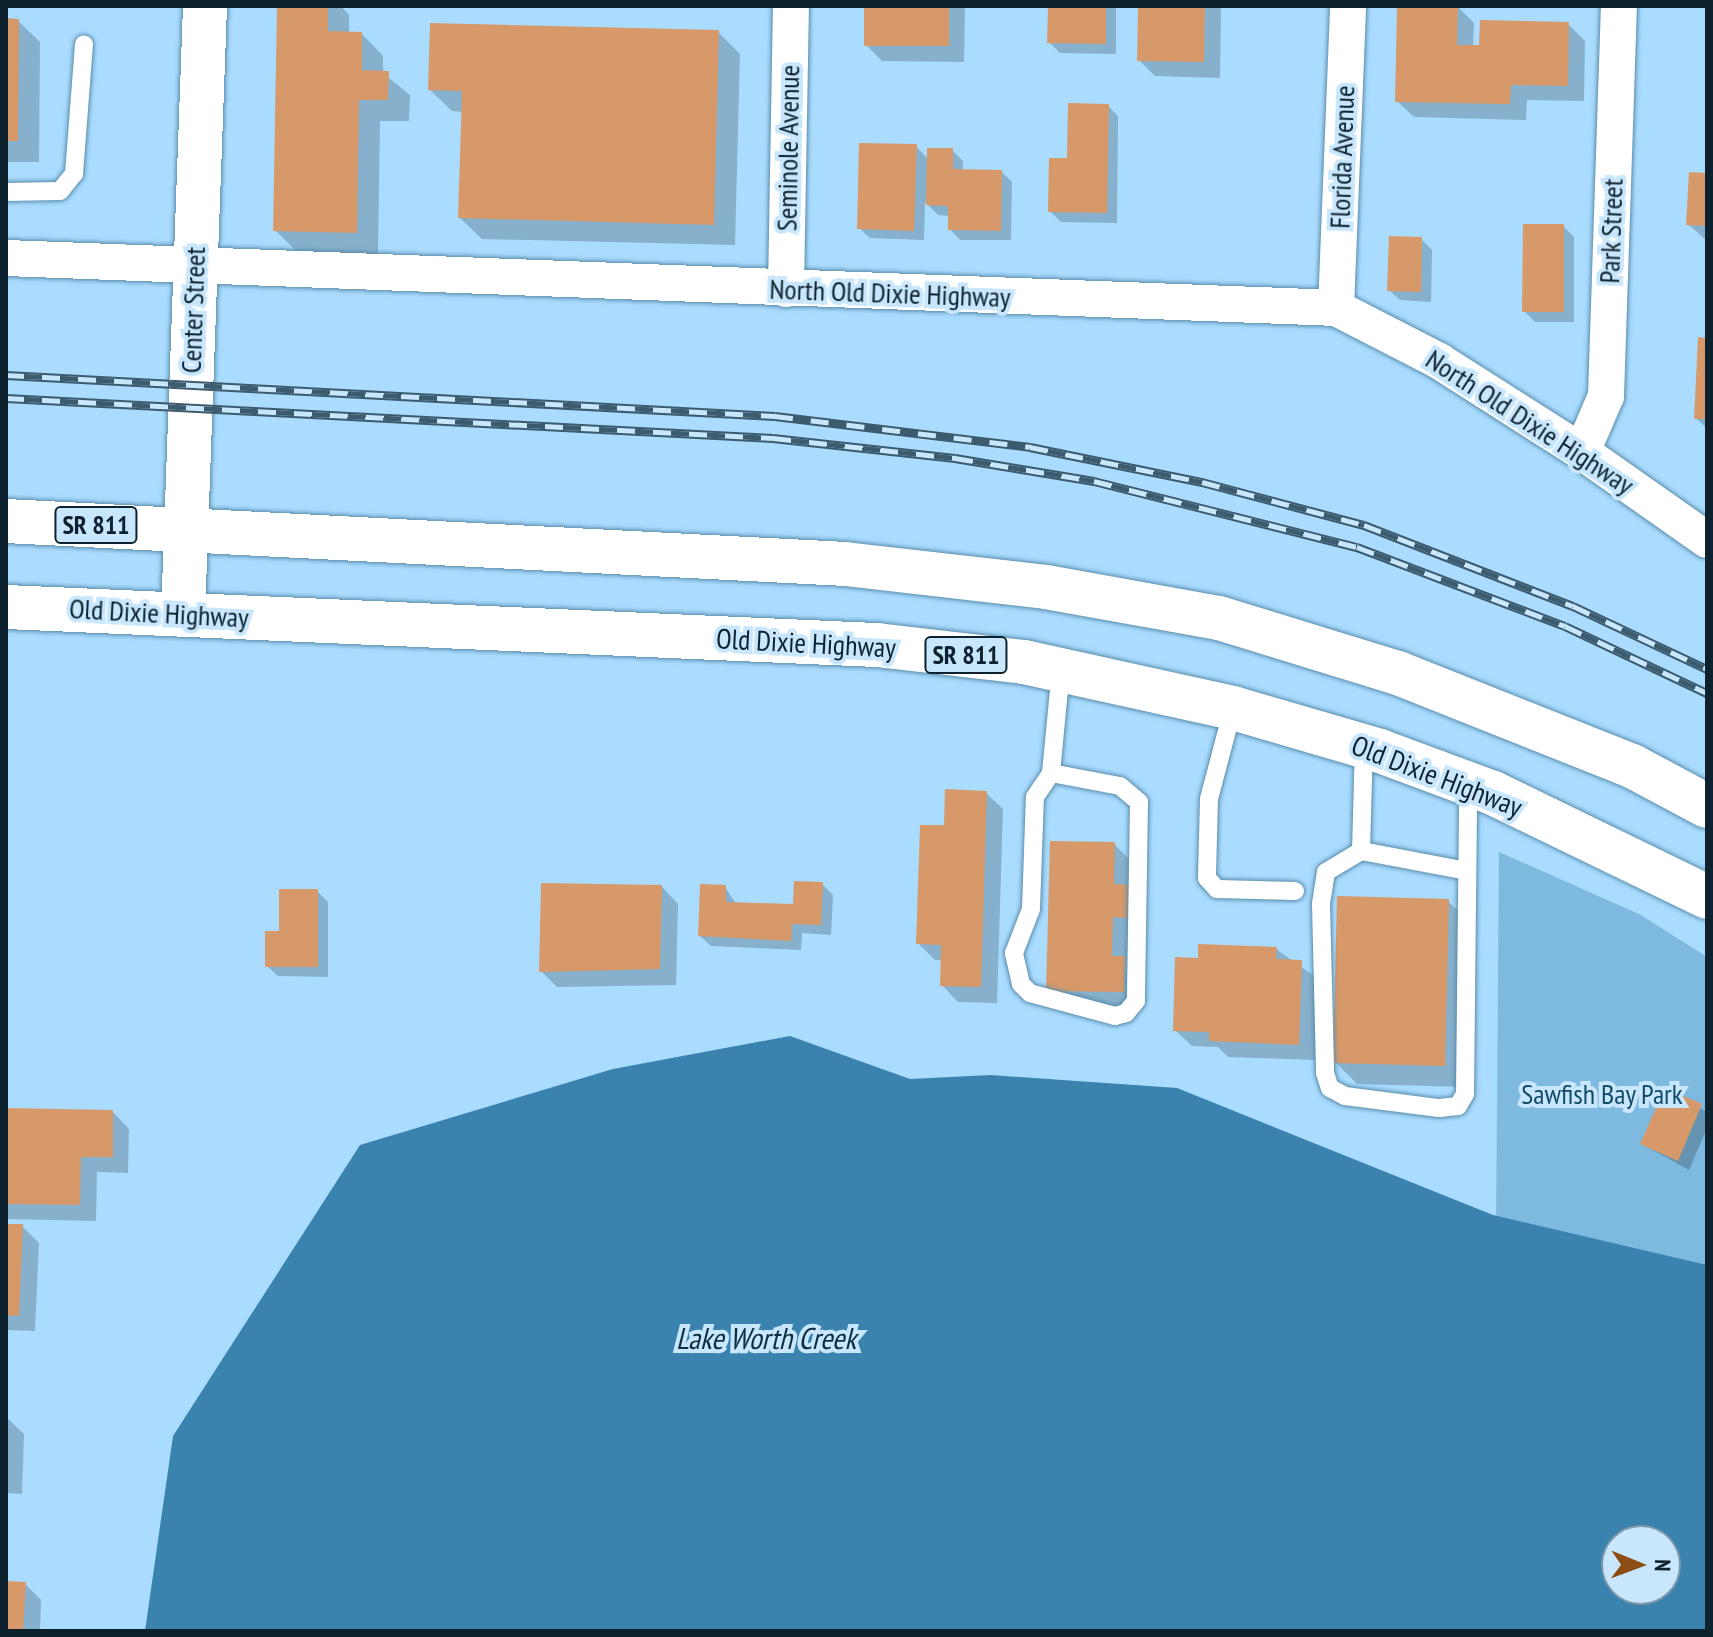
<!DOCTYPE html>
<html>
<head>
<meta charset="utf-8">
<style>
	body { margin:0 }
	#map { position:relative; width:1713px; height:1637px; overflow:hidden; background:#a9dcff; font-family:"PT Sans Narrow",sans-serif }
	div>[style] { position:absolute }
	.green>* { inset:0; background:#7eb9df }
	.water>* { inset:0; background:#3a83af }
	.shadow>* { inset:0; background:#0003 }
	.building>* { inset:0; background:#d79969 }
	.roads { filter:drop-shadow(0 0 2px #5a8cab) drop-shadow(0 0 2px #5a8cab) }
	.lane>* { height:18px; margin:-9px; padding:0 9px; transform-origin:9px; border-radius:9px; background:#fff }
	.street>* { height:36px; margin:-18px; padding:0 18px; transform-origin:18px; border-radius:18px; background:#fff }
	.secondary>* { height:44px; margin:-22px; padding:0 22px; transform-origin:22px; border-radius:22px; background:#fff }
	.primary>* { height:44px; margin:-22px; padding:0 22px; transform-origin:22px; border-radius:22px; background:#fff }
	.rail>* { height:9px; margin-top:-4.5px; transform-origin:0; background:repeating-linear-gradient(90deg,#c8e7fc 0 18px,#3d5b6e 0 36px); box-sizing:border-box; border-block:2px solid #3d5b6e }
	span { translate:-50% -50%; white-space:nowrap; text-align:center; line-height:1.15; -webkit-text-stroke:8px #c8e7fc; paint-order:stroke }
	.shield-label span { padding:2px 6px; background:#c8e7fc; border:2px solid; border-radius:6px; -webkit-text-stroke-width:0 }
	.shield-label { font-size:26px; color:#0d222e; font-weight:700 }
	.street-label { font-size:28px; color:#0d222e }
	.park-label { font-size:28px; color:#124b6a }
	.water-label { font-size:30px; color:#0d2e41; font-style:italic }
	.frame { position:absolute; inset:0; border:8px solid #0d222e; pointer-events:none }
	.north { position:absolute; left:1601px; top:1525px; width:80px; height:80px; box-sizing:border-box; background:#c8e7fc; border:2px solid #7d98aa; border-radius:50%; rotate:91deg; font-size:22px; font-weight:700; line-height:32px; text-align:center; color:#0d222e }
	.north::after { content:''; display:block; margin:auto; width:28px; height:36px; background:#8d4e13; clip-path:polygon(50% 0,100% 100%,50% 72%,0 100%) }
</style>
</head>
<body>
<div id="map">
	<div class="green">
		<div style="clip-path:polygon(1499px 852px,1639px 914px,1707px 957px,1707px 1276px,1496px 1231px)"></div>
	</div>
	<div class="water">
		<div style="clip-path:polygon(evenodd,790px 1036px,910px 1079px,991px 1075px,1177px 1088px,1493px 1215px,1707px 1265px,1707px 1631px,145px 1631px,173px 1436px,360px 1145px,613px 1069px,790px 1036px,1617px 1541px,1665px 1541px,1665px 1589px,1617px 1589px,1617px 1541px)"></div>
	</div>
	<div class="shadow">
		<div style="clip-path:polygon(279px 6px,341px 6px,349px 15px,349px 34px,362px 34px,383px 56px,383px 73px,410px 95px,409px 121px,380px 121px,378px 254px,297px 252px,275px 230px)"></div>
		<div style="clip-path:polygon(866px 6px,965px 6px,964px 62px,882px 61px,866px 45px)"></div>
		<div style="clip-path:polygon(1050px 6px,1116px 6px,1116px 54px,1060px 53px,1049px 42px)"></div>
		<div style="clip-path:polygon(1140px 6px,1221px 6px,1220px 78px,1155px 76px,1139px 60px)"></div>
		<div style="clip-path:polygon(1399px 6px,1457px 6px,1474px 23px,1473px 47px,1568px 24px,1585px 41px,1584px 101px,1527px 100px,1526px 120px,1414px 117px,1397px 101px)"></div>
		<div style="clip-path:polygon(6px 20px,18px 21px,40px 42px,39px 162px,6px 162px)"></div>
		<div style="clip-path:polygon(718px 32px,740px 54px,735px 245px,482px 239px,460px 218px,463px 112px,452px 111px,430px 90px)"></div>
		<div style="clip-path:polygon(1108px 106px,1118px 116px,1117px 223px,1061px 222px,1050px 211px,1069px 160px)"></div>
		<div style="clip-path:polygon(916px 146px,928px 159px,952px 150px,963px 161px,963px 171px,1002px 172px,1012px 182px,1011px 240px,960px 240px,950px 229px,950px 216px,938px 215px,925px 202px,924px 240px,870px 238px,859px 228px)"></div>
		<div style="clip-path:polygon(1707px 175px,1707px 241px,1688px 224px)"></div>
		<div style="clip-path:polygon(1563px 226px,1574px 237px,1574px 322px,1535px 322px,1524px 311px)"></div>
		<div style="clip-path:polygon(1421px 239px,1432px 250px,1431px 302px,1400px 300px,1389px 290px)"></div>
		<div style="clip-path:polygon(1707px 340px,1707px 429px,1696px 418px)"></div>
		<div style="clip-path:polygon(986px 793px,1003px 809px,997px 1003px,958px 1002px,942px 985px,943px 960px,935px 960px,918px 943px,946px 828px)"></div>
		<div style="clip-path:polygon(1114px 844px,1131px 861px,1140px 1008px,1065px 1006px,1048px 990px)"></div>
		<div style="clip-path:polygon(822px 884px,833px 895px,831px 935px,802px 933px,801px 950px,711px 946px,700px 936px,725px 887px,736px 904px,795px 907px)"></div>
		<div style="clip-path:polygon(662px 887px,678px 904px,676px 985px,557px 987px,541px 971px)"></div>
		<div style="clip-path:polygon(317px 891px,328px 902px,328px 977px,278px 976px,267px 966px,281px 933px)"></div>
		<div style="clip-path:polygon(1448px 901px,1470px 923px,1466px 1087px,1357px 1084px,1335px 1062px)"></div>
		<div style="clip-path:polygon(1276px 949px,1317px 978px,1315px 1060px,1228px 1057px,1218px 1047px,1192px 1046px,1175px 1030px,1200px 960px)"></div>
		<div style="clip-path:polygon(1666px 1090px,1707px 1112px,1707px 1128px,1689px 1170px,1642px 1144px)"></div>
		<div style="clip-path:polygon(6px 1110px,113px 1112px,129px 1129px,128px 1173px,97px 1172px,96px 1221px,6px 1219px)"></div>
		<div style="clip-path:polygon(6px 1226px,22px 1226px,39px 1243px,35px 1331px,6px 1330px)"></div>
		<div style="clip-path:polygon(6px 1417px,24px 1434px,22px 1494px,6px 1493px)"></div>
		<div style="clip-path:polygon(6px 1583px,25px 1584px,41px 1600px,40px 1631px,6px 1631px)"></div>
	</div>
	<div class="building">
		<div style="clip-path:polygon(277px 6px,328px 6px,328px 31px,362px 32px,362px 70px,389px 71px,388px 100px,359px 100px,357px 233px,273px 231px)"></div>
		<div style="clip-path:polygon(864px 6px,949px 6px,949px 46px,864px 46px)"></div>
		<div style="clip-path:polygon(1048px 6px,1106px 6px,1106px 44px,1047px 43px)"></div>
		<div style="clip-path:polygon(1138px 6px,1205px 6px,1204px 62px,1137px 61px)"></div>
		<div style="clip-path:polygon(1397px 6px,1458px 6px,1457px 45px,1479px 45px,1480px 20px,1569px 22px,1568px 86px,1511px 85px,1510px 104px,1395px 102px)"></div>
		<div style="clip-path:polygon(6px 18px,19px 19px,18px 141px,6px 141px)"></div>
		<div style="clip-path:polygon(430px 23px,719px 30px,714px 225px,458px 218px,462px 91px,428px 90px)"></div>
		<div style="clip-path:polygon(1068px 103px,1109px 104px,1107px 213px,1048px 212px,1049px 158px,1067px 158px)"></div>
		<div style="clip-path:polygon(859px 143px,917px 144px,914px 231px,857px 229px)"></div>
		<div style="clip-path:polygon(927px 148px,953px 148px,953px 169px,1002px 170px,1001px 231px,948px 230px,948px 206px,926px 205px)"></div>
		<div style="clip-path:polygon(1689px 172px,1707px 173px,1707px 226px,1686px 225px)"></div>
		<div style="clip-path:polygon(1523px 224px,1564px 224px,1564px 312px,1522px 312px)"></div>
		<div style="clip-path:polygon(1389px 236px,1422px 237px,1421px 292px,1387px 291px)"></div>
		<div style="clip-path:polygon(1698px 337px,1707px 338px,1707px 419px,1694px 419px)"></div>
		<div style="clip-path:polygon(945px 789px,987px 791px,981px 987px,940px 986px,941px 945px,916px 944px,920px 825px,944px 825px)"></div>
		<div style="clip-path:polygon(1050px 841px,1115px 842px,1114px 884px,1129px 885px,1128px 918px,1113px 917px,1112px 956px,1125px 956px,1124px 992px,1046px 991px)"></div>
		<div style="clip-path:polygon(794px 881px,823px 882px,821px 925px,792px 924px,791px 941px,698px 936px,700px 884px,726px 885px,726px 902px,793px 904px)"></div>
		<div style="clip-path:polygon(541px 883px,662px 885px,660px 969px,539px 972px)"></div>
		<div style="clip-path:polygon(279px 889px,318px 889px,318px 967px,265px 967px,265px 931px,279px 931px)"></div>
		<div style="clip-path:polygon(1337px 896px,1449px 899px,1445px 1066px,1333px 1063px)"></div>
		<div style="clip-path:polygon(1198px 944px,1277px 947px,1276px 959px,1302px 960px,1299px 1045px,1209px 1041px,1209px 1032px,1173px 1031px,1175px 957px,1198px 958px)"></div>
		<div style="clip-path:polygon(1665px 1088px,1702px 1104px,1678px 1161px,1640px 1144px)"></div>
		<div style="clip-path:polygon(6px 1108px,113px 1110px,113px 1157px,81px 1157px,80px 1205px,6px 1204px)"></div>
		<div style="clip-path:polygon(6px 1224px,23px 1224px,19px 1316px,6px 1315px)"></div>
		<div style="clip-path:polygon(6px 1581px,26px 1582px,23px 1631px,6px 1631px)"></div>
	</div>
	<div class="roads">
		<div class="lane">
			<div style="left:6px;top:192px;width:54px;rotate:-1.1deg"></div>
			<div style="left:60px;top:191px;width:22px;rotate:-51deg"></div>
			<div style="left:74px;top:174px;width:130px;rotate:-85.6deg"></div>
			<div style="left:1233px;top:708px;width:94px;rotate:104.8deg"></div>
			<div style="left:1209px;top:799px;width:79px;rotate:91.5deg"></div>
			<div style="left:1207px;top:878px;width:15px;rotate:48deg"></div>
			<div style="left:1217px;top:889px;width:78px;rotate:1.5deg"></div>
			<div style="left:1051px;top:773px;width:70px;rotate:10.7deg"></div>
			<div style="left:1120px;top:786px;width:25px;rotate:40deg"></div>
			<div style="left:1139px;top:802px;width:199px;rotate:90.9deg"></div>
			<div style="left:1136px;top:1001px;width:16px;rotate:130deg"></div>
			<div style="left:1126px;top:1013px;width:11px;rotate:165deg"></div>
			<div style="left:1115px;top:1016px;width:88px;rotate:-164.9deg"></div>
			<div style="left:1030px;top:993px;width:13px;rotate:-135deg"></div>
			<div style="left:1021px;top:984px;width:32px;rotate:-103deg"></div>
			<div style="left:1014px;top:953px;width:47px;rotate:-68.9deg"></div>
			<div style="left:1031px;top:909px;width:112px;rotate:-88deg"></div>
			<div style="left:1035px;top:797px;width:29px;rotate:-56deg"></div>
			<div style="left:1051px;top:773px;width:103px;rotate:-84.5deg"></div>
			<div style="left:1361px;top:851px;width:105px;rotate:-88.4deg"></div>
			<div style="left:1467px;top:871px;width:108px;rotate:-169.3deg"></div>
			<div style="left:1361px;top:851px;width:41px;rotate:149deg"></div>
			<div style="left:1326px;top:872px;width:32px;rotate:99deg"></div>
			<div style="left:1321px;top:904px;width:169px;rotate:88.6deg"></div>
			<div style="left:1325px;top:1073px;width:16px;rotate:72deg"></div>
			<div style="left:1330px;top:1088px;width:17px;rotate:28deg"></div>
			<div style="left:1345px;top:1096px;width:95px;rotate:7.3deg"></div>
			<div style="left:1439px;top:1108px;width:19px;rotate:-6deg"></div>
			<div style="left:1458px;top:1106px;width:14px;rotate:-60deg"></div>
			<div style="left:1465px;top:1094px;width:310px;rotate:-89.4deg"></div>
		</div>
		<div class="street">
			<div style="left:6px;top:258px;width:1331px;rotate:2.15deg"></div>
			<div style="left:1336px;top:308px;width:116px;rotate:27.2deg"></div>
			<div style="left:1439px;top:361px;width:169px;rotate:32.5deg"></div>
			<div style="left:1582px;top:452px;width:153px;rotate:35.1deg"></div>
			<div style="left:786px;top:289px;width:283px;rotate:-89deg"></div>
			<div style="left:1336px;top:308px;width:302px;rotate:-87.7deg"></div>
			<div style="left:1582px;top:452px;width:61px;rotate:-66.8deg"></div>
			<div style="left:1606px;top:396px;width:390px;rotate:-88.1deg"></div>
		</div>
		<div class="secondary">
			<div style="left:183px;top:615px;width:609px;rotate:-87.93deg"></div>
		</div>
		<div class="primary">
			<div style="left:6px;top:521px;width:840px;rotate:2.93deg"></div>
			<div style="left:845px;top:564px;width:202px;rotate:6.5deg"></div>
			<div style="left:1046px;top:587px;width:176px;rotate:10.2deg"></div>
			<div style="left:1219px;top:618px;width:187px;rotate:17.1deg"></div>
			<div style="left:1398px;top:673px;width:252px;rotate:21.7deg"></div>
			<div style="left:1632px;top:766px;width:85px;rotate:28.1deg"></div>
			<div style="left:6px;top:607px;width:872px;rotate:2.5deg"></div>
			<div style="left:877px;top:645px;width:148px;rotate:6.6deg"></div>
			<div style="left:1024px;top:662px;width:214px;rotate:12.4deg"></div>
			<div style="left:1233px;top:708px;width:153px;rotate:16.3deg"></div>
			<div style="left:1380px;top:751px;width:121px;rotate:20.4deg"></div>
			<div style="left:1493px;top:793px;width:238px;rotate:25.9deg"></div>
		</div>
	</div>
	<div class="rail">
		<div style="left:6px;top:375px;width:770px;rotate:3.05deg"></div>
		<div style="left:775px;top:416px;width:257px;rotate:6.9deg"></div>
		<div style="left:1030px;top:447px;width:176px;rotate:11.5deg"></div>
		<div style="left:1202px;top:482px;width:168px;rotate:14.9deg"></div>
		<div style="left:1364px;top:525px;width:224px;rotate:21.2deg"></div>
		<div style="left:1573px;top:606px;width:148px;rotate:25.2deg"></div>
		<div style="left:6px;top:398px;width:768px;rotate:2.99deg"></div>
		<div style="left:773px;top:438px;width:183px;rotate:6.3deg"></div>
		<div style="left:955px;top:458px;width:141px;rotate:9.4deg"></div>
		<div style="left:1094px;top:481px;width:271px;rotate:14.1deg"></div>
		<div style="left:1357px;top:547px;width:222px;rotate:20.8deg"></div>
		<div style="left:1565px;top:626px;width:157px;rotate:25.3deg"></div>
	</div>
	<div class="shield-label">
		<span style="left:96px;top:525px">SR 811</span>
		<span style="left:966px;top:655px">SR 811</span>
	</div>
	<div class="street-label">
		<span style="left:788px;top:148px;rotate:-89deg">Seminole Avenue</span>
		<span style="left:1342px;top:157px;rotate:-88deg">Florida Avenue</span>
		<span style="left:1611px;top:231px;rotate:-88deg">Park Street</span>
		<span style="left:890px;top:293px;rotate:2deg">North Old Dixie Highway</span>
		<span style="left:193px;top:310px;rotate:-88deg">Center Street</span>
		<span style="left:1530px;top:422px;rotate:33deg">North Old Dixie Highway</span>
		<span style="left:159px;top:613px;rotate:3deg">Old Dixie Highway</span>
		<span style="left:806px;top:643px;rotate:3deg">Old Dixie Highway</span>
		<span style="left:1437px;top:776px;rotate:21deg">Old Dixie Highway</span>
	</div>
	<div class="park-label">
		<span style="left:1602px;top:1094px">Sawfish Bay Park</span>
	</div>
	<div class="water-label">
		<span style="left:766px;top:1338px">Lake Worth Creek</span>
	</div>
	<div class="frame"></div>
	<div class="north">N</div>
</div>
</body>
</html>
